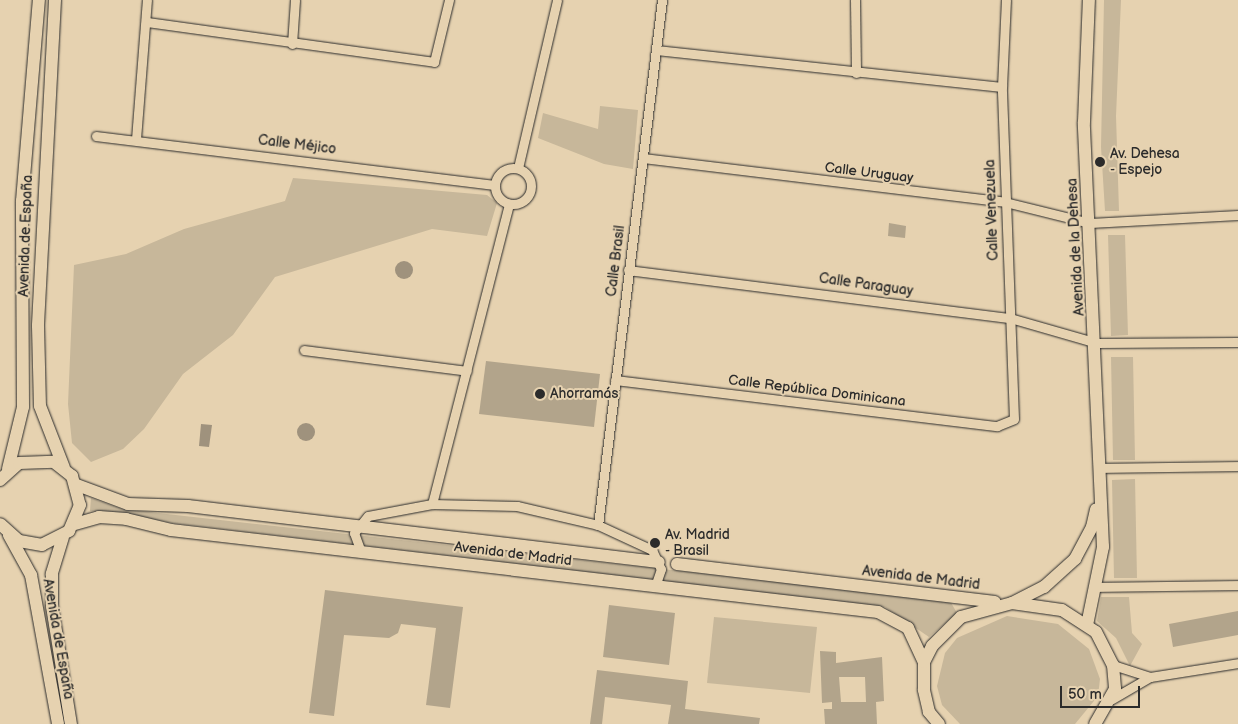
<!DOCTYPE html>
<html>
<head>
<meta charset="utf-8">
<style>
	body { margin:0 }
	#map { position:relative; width:1238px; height:724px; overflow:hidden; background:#e6d2b0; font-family:"Balsamiq Sans",sans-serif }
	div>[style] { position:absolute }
	.green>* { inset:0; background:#c7b79a }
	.water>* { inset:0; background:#9f927d }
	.round { border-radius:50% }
	.building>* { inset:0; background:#b2a48b }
	.roads { filter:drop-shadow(0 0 1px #2b2b2b) drop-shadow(0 0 1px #2b2b2b) }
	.street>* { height:9px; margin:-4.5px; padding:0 4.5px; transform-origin:4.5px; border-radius:4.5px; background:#e6d2b0 }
	.street>.ring { margin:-4.5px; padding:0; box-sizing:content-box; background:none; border:9px solid #e6d2b0; border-radius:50% }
	.secondary>* { height:12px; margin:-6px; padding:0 6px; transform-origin:6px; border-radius:6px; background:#e6d2b0 }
	.dots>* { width:14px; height:14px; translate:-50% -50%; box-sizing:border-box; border:2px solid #e6d2b0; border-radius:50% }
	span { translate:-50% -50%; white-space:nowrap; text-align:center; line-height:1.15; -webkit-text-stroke:4px #e6d2b0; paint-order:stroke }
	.street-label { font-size:14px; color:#2b2b2b }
	.poi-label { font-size:14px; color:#2b2b2b }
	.left { translate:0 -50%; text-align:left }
	.scale { position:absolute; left:1060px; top:686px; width:80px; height:22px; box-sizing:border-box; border:2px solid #2b2b2b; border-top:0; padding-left:6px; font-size:15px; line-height:18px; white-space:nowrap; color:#2b2b2b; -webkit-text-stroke:4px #e6d2b0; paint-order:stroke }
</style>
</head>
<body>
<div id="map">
	<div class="green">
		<div style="clip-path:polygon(1104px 0,1121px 0,1116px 116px,1119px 211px,1105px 211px,1101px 147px)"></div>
		<div style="clip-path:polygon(600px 106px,638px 110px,633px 169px,604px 164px,538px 138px,543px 113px,598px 129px)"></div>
		<div style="clip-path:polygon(293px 178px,487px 195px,497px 203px,487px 236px,432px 229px,275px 277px,233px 335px,183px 374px,144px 429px,123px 449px,91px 462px,72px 443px,68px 404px,74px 265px,126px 254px,184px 229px,285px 201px)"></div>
		<div style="clip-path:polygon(1108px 235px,1125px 235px,1128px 335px,1111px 336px)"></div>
		<div style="clip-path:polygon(1111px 357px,1133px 357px,1135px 460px,1113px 460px)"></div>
		<div style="clip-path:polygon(1135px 479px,1137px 578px,1114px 578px,1112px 480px)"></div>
		<div style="clip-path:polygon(91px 498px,122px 509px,950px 601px,957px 613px,929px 637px,885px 607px,172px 523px,122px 513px,90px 511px)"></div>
		<div style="clip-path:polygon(1101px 597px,1129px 597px,1132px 633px,1142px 644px,1130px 666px,1116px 638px,1097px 621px)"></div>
		<div style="clip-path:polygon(1007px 616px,1058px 624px,1089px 649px,1100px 679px,1098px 696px,1075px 724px,960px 724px,942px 705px,937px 686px,945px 653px,957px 638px)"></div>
		<div style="clip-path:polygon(714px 617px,817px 627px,810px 693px,707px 683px)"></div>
	</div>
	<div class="water">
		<div class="round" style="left:395px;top:261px;width:18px;height:18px"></div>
		<div class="round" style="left:297px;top:423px;width:18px;height:18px"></div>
		<div style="clip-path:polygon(201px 424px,212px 425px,209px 447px,199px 446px)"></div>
	</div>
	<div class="building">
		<div style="clip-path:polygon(889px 223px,906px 226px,905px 238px,888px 236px)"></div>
		<div style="clip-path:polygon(486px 361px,600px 374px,594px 427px,479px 414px)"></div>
		<div style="clip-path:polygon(325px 590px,463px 607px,450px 708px,426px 705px,436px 628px,401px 624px,398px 633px,389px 638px,344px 635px,334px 716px,309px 713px)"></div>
		<div style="clip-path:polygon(609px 605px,675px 613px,669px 665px,603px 657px)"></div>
		<div style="clip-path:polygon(1238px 611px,1238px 635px,1173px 647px,1169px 624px)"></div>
		<div style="clip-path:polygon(evenodd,820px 651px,836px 652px,836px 663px,882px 657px,884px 701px,876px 702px,877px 724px,825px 724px,824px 709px,832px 709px,832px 702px,822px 703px,820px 651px,839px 677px,865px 677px,866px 702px,841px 702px,839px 677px)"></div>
		<div style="clip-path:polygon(597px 670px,688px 681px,685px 709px,760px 718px,759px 724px,668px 724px,671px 705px,605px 697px,602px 724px,590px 724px)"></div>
	</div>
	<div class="roads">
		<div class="street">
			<div style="left:855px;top:0;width:73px;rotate:89.2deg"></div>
			<div style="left:147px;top:22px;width:290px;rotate:7.9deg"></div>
			<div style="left:434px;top:62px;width:64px;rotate:-76.4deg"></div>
			<div style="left:292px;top:44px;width:44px;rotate:-86.1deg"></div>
			<div style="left:656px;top:50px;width:348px;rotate:6.1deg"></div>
			<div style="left:96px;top:136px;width:401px;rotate:7deg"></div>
			<div style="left:136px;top:139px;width:139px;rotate:-85.5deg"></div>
			<div style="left:643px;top:158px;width:365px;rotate:6.9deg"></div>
			<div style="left:1005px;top:202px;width:88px;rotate:13.9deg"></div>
			<div style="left:1090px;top:223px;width:148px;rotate:-3.1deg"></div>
			<div class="ring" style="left:495px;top:168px;width:27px;height:27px"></div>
			<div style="left:518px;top:168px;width:172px;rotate:-76.9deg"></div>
			<div style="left:628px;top:270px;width:385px;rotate:7.2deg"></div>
			<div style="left:1010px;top:318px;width:91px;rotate:16deg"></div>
			<div style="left:1097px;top:343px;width:141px;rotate:-0.4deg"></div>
			<div style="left:304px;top:350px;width:164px;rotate:7.3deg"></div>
			<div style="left:615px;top:380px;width:385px;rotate:6.9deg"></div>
			<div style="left:997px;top:426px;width:18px;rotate:-22deg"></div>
			<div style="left:1014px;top:419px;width:332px;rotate:-92.1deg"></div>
			<div style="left:1002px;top:87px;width:87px;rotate:-87.4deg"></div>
			<div style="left:1099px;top:468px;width:139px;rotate:-0.8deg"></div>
			<div style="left:432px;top:504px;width:310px;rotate:-75.6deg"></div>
			<div style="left:598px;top:525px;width:529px;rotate:-83.05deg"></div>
			<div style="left:361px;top:552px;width:20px;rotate:-110deg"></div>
			<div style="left:354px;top:533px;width:22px;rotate:-51deg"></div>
			<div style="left:368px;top:516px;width:65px;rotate:-10.6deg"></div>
			<div style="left:432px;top:504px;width:85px;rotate:1.3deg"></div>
			<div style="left:517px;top:506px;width:83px;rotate:13.2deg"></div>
			<div style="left:598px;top:525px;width:60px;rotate:24.8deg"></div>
			<div style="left:652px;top:550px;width:21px;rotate:65deg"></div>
			<div style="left:661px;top:569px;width:18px;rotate:109deg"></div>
			<div style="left:1094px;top:587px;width:144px;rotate:-0.8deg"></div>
			<div style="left:1113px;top:665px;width:39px;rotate:18deg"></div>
			<div style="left:1112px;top:699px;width:44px;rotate:-30.1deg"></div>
			<div style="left:1150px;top:677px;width:89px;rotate:-9deg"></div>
		</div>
		<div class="secondary">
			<div style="left:55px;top:0;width:326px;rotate:93deg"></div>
			<div style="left:38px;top:326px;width:80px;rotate:88.6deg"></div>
			<div style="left:40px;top:406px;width:66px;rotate:68.8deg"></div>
			<div style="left:8px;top:469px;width:64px;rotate:-76.4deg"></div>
			<div style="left:23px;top:407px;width:206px;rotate:-90.3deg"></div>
			<div style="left:22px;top:201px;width:202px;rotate:-85.2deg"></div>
			<div style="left:0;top:480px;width:25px;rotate:-42deg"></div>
			<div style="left:19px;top:463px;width:35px;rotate:-2deg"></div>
			<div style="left:54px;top:462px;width:23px;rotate:38deg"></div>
			<div style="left:72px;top:476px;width:30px;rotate:75deg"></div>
			<div style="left:80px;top:505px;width:28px;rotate:113deg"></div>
			<div style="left:69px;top:531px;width:30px;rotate:153deg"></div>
			<div style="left:42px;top:545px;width:23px;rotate:-170deg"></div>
			<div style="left:19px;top:541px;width:25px;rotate:-138deg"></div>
			<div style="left:77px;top:485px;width:54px;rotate:20.4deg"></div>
			<div style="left:128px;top:504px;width:60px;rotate:1.9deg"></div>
			<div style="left:188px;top:506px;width:474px;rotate:6.8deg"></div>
			<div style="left:75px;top:524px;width:25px;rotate:-16deg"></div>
			<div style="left:99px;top:517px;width:27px;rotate:4deg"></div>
			<div style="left:126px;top:519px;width:46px;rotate:13.7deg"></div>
			<div style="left:171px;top:530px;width:712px;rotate:6.62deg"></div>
			<div style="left:878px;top:612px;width:34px;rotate:28deg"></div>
			<div style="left:908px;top:628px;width:38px;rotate:65deg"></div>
			<div style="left:9px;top:535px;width:46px;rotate:61.2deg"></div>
			<div style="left:31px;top:575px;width:151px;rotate:79.7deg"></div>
			<div style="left:63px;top:537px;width:39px;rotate:107deg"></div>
			<div style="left:52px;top:574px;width:32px;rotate:90deg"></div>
			<div style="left:52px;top:606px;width:120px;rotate:80.9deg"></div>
			<div style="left:677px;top:564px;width:320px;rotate:6.8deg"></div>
			<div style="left:1014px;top:602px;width:34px;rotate:-27deg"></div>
			<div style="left:1044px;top:587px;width:42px;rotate:-42.1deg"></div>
			<div style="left:1075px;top:559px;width:36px;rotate:-62deg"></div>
			<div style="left:1092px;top:527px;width:18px;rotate:-77deg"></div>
			<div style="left:1087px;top:625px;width:80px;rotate:-78.4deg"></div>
			<div style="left:1103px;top:547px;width:425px;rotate:-92.6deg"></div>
			<div style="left:1084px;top:122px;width:122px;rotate:-87.7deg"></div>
			<div style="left:939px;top:724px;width:16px;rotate:-130deg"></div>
			<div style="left:929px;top:712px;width:23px;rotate:-103deg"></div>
			<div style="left:924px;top:690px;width:28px;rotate:-90deg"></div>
			<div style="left:924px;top:662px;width:18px;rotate:-63deg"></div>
			<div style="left:932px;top:646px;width:41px;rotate:-45deg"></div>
			<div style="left:961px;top:617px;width:53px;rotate:-15.4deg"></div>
			<div style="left:1012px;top:603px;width:50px;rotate:8deg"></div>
			<div style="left:1062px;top:610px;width:40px;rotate:32.9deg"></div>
			<div style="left:1096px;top:632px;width:37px;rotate:63deg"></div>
			<div style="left:1113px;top:665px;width:24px;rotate:85deg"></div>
			<div style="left:1115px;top:689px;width:40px;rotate:119.7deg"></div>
		</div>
	</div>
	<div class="dots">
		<div style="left:1100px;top:162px;background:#2b2b2b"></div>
		<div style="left:540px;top:394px;background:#2b2b2b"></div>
		<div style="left:655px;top:543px;background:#2b2b2b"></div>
	</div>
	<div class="street-label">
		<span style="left:297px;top:145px;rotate:7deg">Calle Méjico</span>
		<span style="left:869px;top:173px;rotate:7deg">Calle Uruguay</span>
		<span style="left:992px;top:210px;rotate:-92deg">Calle Venezuela</span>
		<span style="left:26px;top:236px;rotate:-88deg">Avenida de España</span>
		<span style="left:1076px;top:247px;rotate:-93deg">Avenida de la Dehesa</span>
		<span style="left:616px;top:261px;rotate:-83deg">Calle Brasil</span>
		<span style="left:866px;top:285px;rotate:8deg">Calle Paraguay</span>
		<span style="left:817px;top:391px;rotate:7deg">Calle República Dominicana</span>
		<span style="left:513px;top:554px;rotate:7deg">Avenida de Madrid</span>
		<span style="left:921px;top:578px;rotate:7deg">Avenida de Madrid</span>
		<span style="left:58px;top:639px;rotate:80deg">Avenida de España</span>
	</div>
	<div class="poi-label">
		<span class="left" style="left:1110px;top:162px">Av. Dehesa<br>- Espejo</span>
		<span class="left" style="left:550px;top:394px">Ahorramás</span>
		<span class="left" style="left:665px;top:543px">Av. Madrid<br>- Brasil</span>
	</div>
	<div class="scale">50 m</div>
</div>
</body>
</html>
